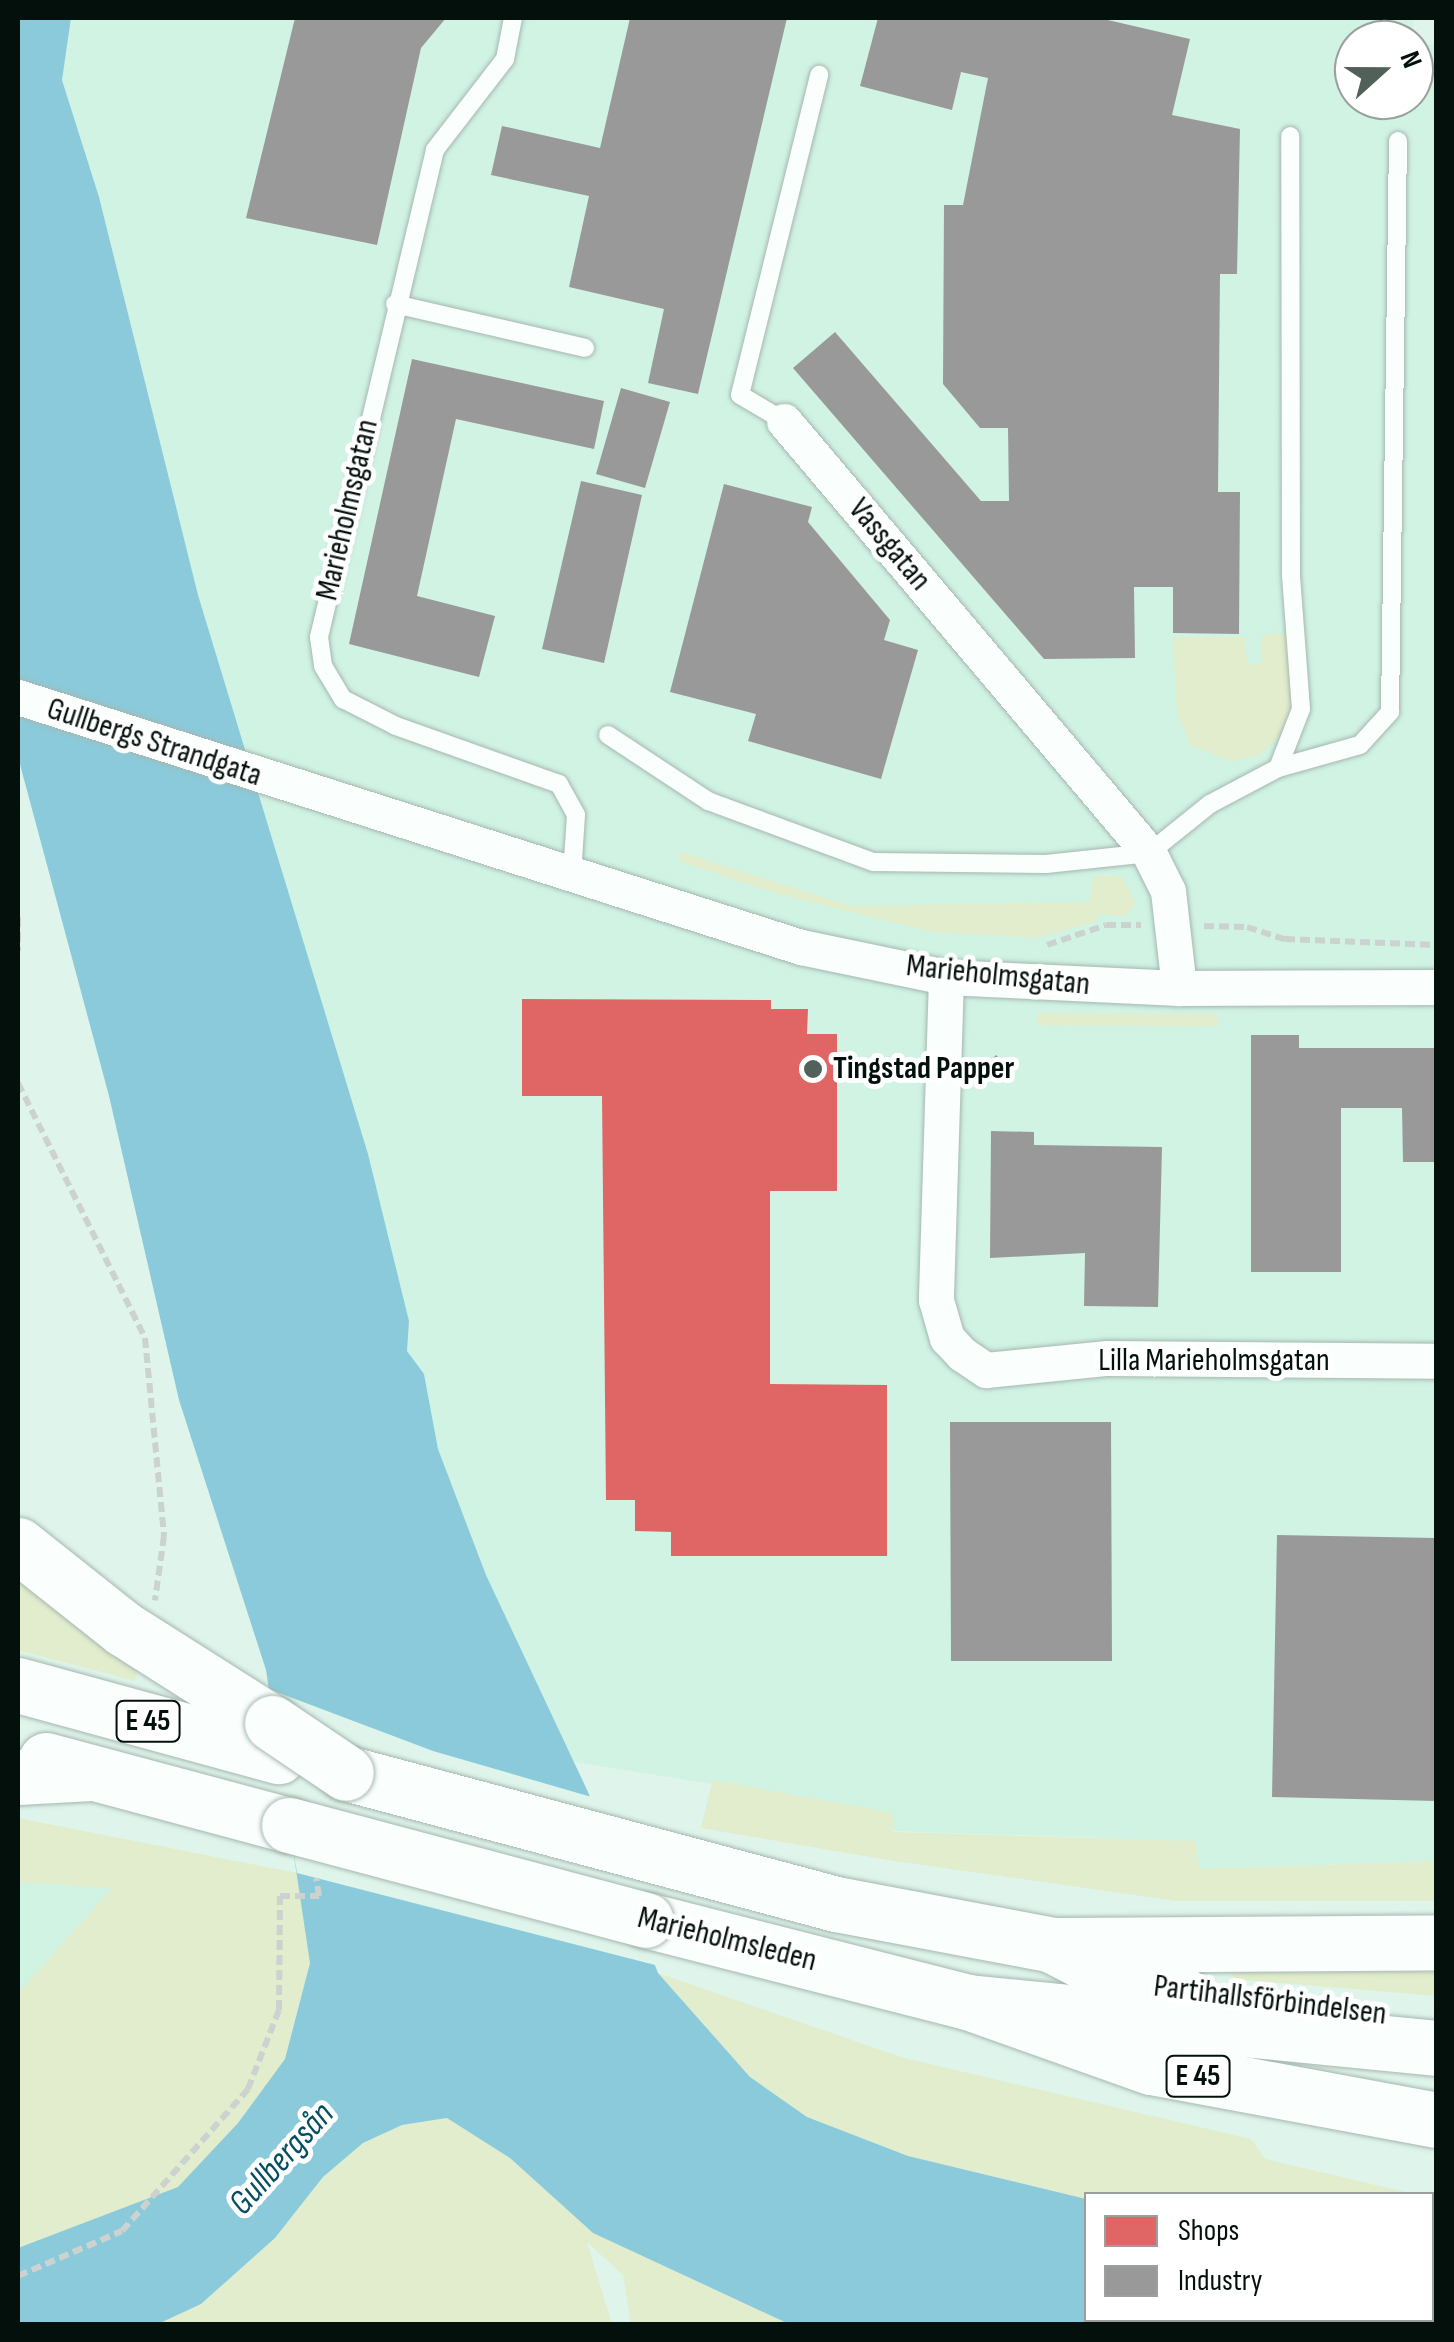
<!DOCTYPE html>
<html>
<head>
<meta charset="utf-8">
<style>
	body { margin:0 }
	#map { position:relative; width:1454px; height:2342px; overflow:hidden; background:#dff5eb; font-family:"Sofia Sans Condensed",sans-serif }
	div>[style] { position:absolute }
	.built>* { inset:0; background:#d0f3e4 }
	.green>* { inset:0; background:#e1edcc }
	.water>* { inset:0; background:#8bcada }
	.pier>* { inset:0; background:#dff5eb }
	.shops>* { inset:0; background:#e06666 }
	.industry>* { inset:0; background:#999 }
	.path>* { height:6px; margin-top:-3px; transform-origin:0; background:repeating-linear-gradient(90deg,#cbd2cf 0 10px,transparent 0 15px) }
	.roads { filter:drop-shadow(0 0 2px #a6b7b0) drop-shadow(0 0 2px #a6b7b0) }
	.service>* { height:18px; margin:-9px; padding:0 9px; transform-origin:9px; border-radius:9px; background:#fafefc }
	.minor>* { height:35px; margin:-17.5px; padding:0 17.5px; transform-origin:17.5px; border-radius:17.5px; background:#fafefc }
	.trunk>* { height:55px; margin:-27.5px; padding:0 27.5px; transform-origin:27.5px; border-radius:27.5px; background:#fafefc }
	.motorway>* { height:55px; margin:-27.5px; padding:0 27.5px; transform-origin:27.5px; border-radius:27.5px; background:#fafefc }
	.bridges { filter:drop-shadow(0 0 2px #a6b7b0) drop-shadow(0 0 2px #a6b7b0) }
	.trunk-bridge>* { height:55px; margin:-27.5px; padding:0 27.5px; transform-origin:27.5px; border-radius:27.5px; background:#fafefc }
	.motorway-bridge>* { height:55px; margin:-27.5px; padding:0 27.5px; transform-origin:27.5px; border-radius:27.5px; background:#fafefc }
	.dots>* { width:28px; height:28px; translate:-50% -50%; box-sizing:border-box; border:5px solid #fff; border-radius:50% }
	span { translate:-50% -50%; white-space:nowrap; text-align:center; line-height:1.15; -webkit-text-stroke:10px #fff; paint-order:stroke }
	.shield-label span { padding:2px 8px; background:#fff; border:2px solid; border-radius:8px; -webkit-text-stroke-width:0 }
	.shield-label { font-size:30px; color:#04100b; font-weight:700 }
	.street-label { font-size:32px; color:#04100b }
	.poi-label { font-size:32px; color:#04100b; font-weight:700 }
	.left { translate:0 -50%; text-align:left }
	.water-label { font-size:35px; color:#064f61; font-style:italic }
	.frame { position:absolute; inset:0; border:20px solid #04100b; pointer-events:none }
	.legend { position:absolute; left:1084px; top:2192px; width:350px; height:130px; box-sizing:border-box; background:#fff; border:2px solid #9b9f9d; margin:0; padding:12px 18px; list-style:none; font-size:30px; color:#04100b }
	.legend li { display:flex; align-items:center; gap:20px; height:50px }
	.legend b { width:50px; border:2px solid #9b9f9d }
	.north { position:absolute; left:1334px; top:20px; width:100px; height:100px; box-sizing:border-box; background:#fff; border:2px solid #9b9f9d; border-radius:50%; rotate:69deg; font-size:28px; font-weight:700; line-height:40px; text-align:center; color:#04100b }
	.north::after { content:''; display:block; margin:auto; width:35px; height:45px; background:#516059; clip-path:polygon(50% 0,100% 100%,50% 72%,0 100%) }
</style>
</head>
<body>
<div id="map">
	<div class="built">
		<div style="clip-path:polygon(71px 18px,1414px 18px,1411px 40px,1354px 40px,1354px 100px,1414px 100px,1414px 41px,1436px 46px,1436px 1861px,1199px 1869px,1194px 1841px,892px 1831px,893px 1813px,574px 1762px,486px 1575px,438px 1449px,424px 1374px,406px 1351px,409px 1321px,368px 1154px,198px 595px,99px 197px,62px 79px)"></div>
		<div style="clip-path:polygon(18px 1882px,113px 1887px,18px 1993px)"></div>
	</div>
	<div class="green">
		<div style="clip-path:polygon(1285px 633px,1294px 646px,1294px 706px,1281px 736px,1261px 754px,1233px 762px,1190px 745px,1177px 713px,1173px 637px,1245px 637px,1247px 664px,1261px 663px,1261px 635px)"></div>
		<div style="clip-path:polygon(679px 851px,851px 906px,1090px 902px,1093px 876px,1122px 876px,1136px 903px,1127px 916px,1099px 914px,1095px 922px,1036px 938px,932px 932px,774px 893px,679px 861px)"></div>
		<div style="clip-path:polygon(1037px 1013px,1217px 1014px,1218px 1026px,1037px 1025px)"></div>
		<div style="clip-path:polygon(18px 1577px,139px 1663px,135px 1681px,18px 1650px)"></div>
		<div style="clip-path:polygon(713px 1780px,894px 1813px,893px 1832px,1195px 1841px,1200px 1869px,1436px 1861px,1436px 1901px,1176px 1901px,894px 1861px,701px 1828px)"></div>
		<div style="clip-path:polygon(18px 1818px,297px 1873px,310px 1963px,285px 2059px,238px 2123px,178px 2188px,18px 2248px,18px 1993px,112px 1888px,18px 1882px)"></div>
		<div style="clip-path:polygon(1232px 1971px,1436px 1972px,1436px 1996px,1233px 1979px)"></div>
		<div style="clip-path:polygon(658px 1973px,904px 2058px,1251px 2139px,1265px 2159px,1414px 2194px,1086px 2199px,908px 2156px,807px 2117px,750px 2077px)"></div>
		<div style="clip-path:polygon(448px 2118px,510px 2158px,593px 2233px,789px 2324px,631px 2324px,623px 2275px,587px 2242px,612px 2324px,158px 2324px,201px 2304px,275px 2238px,323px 2177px,363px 2143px,402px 2125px)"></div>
	</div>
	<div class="water">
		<div style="clip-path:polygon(18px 18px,71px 18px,62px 80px,99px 197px,198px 595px,368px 1154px,409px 1321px,407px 1351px,424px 1374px,438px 1449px,486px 1575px,588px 1792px,658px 1973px,750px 2077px,807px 2117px,908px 2156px,1086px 2199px,1086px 2320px,1432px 2320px,1432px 2271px,1436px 2324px,789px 2324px,593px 2233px,510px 2158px,447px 2118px,402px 2125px,363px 2143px,323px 2177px,275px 2238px,201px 2304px,158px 2324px,18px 2324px,18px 2248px,178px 2187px,238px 2123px,285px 2059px,310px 1963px,266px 1670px,179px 1400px,109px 1096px,18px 757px)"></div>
	</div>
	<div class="pier">
		<div style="clip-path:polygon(266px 1688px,433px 1751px,595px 1798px,659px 1966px,297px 1873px)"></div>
	</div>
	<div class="shops">
		<div style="clip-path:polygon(522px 999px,771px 1000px,771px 1009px,808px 1009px,807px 1034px,837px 1034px,837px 1191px,770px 1191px,770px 1384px,887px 1385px,887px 1556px,671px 1556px,671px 1532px,635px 1531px,635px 1500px,606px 1500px,602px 1096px,522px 1096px)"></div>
	</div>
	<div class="industry">
		<div style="clip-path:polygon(295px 18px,446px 18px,421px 48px,377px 245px,246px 218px)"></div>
		<div style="clip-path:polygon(630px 18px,787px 18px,698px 394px,648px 383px,664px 309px,569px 287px,589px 196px,491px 175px,502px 126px,600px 148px)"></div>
		<div style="clip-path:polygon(878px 18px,1099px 18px,1190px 39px,1172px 115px,1240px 129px,1237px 274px,1220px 274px,1218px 492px,1240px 492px,1239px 634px,1173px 633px,1173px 587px,1134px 587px,1135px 658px,1044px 659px,793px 368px,835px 332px,981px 501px,1009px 501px,1008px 428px,980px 428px,943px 384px,944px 205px,963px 205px,988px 78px,961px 72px,952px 110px,860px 86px)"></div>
		<div style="clip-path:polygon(412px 359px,604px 401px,594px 449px,456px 419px,417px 596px,495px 616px,479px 677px,349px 644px)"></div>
		<div style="clip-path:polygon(621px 388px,670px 402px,645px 488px,596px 474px)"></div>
		<div style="clip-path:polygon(581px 481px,642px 495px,604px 663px,542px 649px)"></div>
		<div style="clip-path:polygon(724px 484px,812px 507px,808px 522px,890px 620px,884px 640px,918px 650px,881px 779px,748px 741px,756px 714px,670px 692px)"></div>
		<div style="clip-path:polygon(1251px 1035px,1299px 1035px,1299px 1048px,1436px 1048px,1436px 1162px,1403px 1162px,1402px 1108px,1341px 1108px,1341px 1272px,1251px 1272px)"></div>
		<div style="clip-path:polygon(996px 1055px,1005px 1064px,987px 1082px,978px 1073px)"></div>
		<div style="clip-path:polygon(991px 1131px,1034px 1132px,1034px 1145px,1162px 1147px,1158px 1307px,1084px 1306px,1085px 1253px,990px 1258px)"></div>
		<div style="clip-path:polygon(950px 1422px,1111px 1422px,1112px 1661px,951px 1661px)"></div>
		<div style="clip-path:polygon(1277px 1535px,1436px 1538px,1436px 1801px,1272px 1797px)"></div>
	</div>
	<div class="path">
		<div style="left:18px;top:917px;width:34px;rotate:90deg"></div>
		<div style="left:1204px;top:926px;width:43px;rotate:1.3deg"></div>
		<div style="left:1247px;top:927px;width:40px;rotate:18deg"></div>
		<div style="left:1285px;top:939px;width:151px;rotate:2.3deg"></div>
		<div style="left:1047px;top:945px;width:62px;rotate:-18.7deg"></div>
		<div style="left:1106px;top:925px;width:35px"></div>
		<div style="left:18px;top:1083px;width:285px;rotate:63.5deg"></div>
		<div style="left:145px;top:1338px;width:199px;rotate:84.5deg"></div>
		<div style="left:164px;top:1536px;width:65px;rotate:98deg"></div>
		<div style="left:18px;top:2276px;width:113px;rotate:-23.4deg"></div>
		<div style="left:122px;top:2231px;width:190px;rotate:-48.4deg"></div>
		<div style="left:248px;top:2089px;width:85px;rotate:-68.6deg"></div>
		<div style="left:279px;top:2010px;width:114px;rotate:-89.5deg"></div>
		<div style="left:280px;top:1896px;width:39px"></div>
		<div style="left:319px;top:1896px;width:18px;rotate:-99deg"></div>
	</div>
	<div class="roads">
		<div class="service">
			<div style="left:513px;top:18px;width:42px;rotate:101deg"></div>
			<div style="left:505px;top:59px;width:115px;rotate:127.6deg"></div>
			<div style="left:435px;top:150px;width:501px;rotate:103.4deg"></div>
			<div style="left:319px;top:637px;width:29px;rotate:82deg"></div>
			<div style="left:323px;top:666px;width:39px;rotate:59deg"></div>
			<div style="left:343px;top:699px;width:59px;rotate:27deg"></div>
			<div style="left:396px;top:726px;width:173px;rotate:19.6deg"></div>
			<div style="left:559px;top:784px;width:35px;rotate:61deg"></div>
			<div style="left:576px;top:815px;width:60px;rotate:93.8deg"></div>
			<div style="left:395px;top:304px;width:195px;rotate:13deg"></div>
			<div style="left:784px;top:421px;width:51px;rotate:-149.4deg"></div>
			<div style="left:740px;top:395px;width:330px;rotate:-76.1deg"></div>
			<div style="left:608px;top:735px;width:120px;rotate:33.4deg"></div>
			<div style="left:708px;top:801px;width:176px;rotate:20.3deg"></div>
			<div style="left:873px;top:862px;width:173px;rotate:0.7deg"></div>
			<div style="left:1046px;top:864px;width:104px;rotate:-6.1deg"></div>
			<div style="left:1149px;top:853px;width:78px;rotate:-38.8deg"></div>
			<div style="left:1210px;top:804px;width:77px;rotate:-27.9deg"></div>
			<div style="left:1278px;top:768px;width:63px;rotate:-68.7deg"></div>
			<div style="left:1301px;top:709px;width:134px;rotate:-94.3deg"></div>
			<div style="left:1291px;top:575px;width:439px;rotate:-90.1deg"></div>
			<div style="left:1278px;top:768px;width:85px;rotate:-15.7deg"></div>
			<div style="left:1360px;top:745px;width:45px;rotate:-47.7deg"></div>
			<div style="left:1390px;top:712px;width:571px;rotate:-89.2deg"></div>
		</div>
		<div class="minor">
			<div style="left:784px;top:421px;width:566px;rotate:49.81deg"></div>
			<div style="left:1149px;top:853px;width:42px;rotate:63.4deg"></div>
			<div style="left:1168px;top:891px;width:98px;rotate:83.5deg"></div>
			<div style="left:18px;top:697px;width:822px;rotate:17.71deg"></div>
			<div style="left:801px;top:947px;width:148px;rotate:11.7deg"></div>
			<div style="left:946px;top:977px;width:233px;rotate:2.7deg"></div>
			<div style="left:1179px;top:988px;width:257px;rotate:-0.2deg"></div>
			<div style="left:946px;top:977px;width:323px;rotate:91.8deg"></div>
			<div style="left:936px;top:1300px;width:40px;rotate:74deg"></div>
			<div style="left:947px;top:1338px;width:22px;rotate:47deg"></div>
			<div style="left:962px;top:1354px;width:29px;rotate:34deg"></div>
			<div style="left:986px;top:1370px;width:122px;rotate:-5.7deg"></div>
			<div style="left:1107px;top:1358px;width:329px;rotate:0.5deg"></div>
		</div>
		<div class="trunk">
			<div style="left:18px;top:1685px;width:270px;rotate:15.3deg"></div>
			<div style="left:46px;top:1760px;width:252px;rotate:15deg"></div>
			<div style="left:346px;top:1773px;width:507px;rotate:14.97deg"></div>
			<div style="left:836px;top:1904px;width:220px;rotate:10.7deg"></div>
			<div style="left:1052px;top:1945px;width:384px;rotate:-0.4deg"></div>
			<div style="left:646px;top:1920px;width:332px;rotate:14.3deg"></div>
			<div style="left:968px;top:2002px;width:194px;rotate:19.6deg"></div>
			<div style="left:1151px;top:2067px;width:290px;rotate:10.5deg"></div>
		</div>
		<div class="motorway">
			<div style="left:18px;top:1545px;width:135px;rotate:38.4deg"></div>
			<div style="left:124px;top:1629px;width:175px;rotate:32.4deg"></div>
			<div style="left:18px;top:1777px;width:73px;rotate:-3.1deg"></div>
			<div style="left:1052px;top:1945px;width:74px;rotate:27.3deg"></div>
			<div style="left:1118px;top:1979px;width:69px;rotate:14.2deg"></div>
			<div style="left:968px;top:2002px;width:470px;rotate:5.6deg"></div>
		</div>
	</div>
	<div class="bridges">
		<div class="trunk-bridge">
			<div style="left:289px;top:1825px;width:369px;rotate:14.9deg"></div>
		</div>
		<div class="motorway-bridge">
			<div style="left:272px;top:1723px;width:89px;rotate:34deg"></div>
		</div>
	</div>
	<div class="dots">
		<div style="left:813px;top:1069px;background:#516059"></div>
	</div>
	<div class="shield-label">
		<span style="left:148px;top:1721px">E 45</span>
		<span style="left:1198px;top:2076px">E 45</span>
	</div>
	<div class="street-label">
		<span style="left:348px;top:510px;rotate:-77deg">Marieholmsgatan</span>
		<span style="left:889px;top:545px;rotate:50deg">Vassgatan</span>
		<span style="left:154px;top:743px;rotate:18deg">Gullbergs Strandgata</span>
		<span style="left:998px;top:976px;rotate:6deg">Marieholmsgatan</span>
		<span style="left:1214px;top:1361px">Lilla Marieholmsgatan</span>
		<span style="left:727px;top:1940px;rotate:14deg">Marieholmsleden</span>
		<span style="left:1270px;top:2001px;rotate:7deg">Partihallsförbindelsen</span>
	</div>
	<div class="poi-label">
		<span class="left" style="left:833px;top:1069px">Tingstad Papper</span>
	</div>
	<div class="water-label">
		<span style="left:282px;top:2159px;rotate:-48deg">Gullbergsån</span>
	</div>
	<div class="frame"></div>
	<ul class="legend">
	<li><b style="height:28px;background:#e06666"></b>Shops</li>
	<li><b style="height:28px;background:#999"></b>Industry</li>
	</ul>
	<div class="north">N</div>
</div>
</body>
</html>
